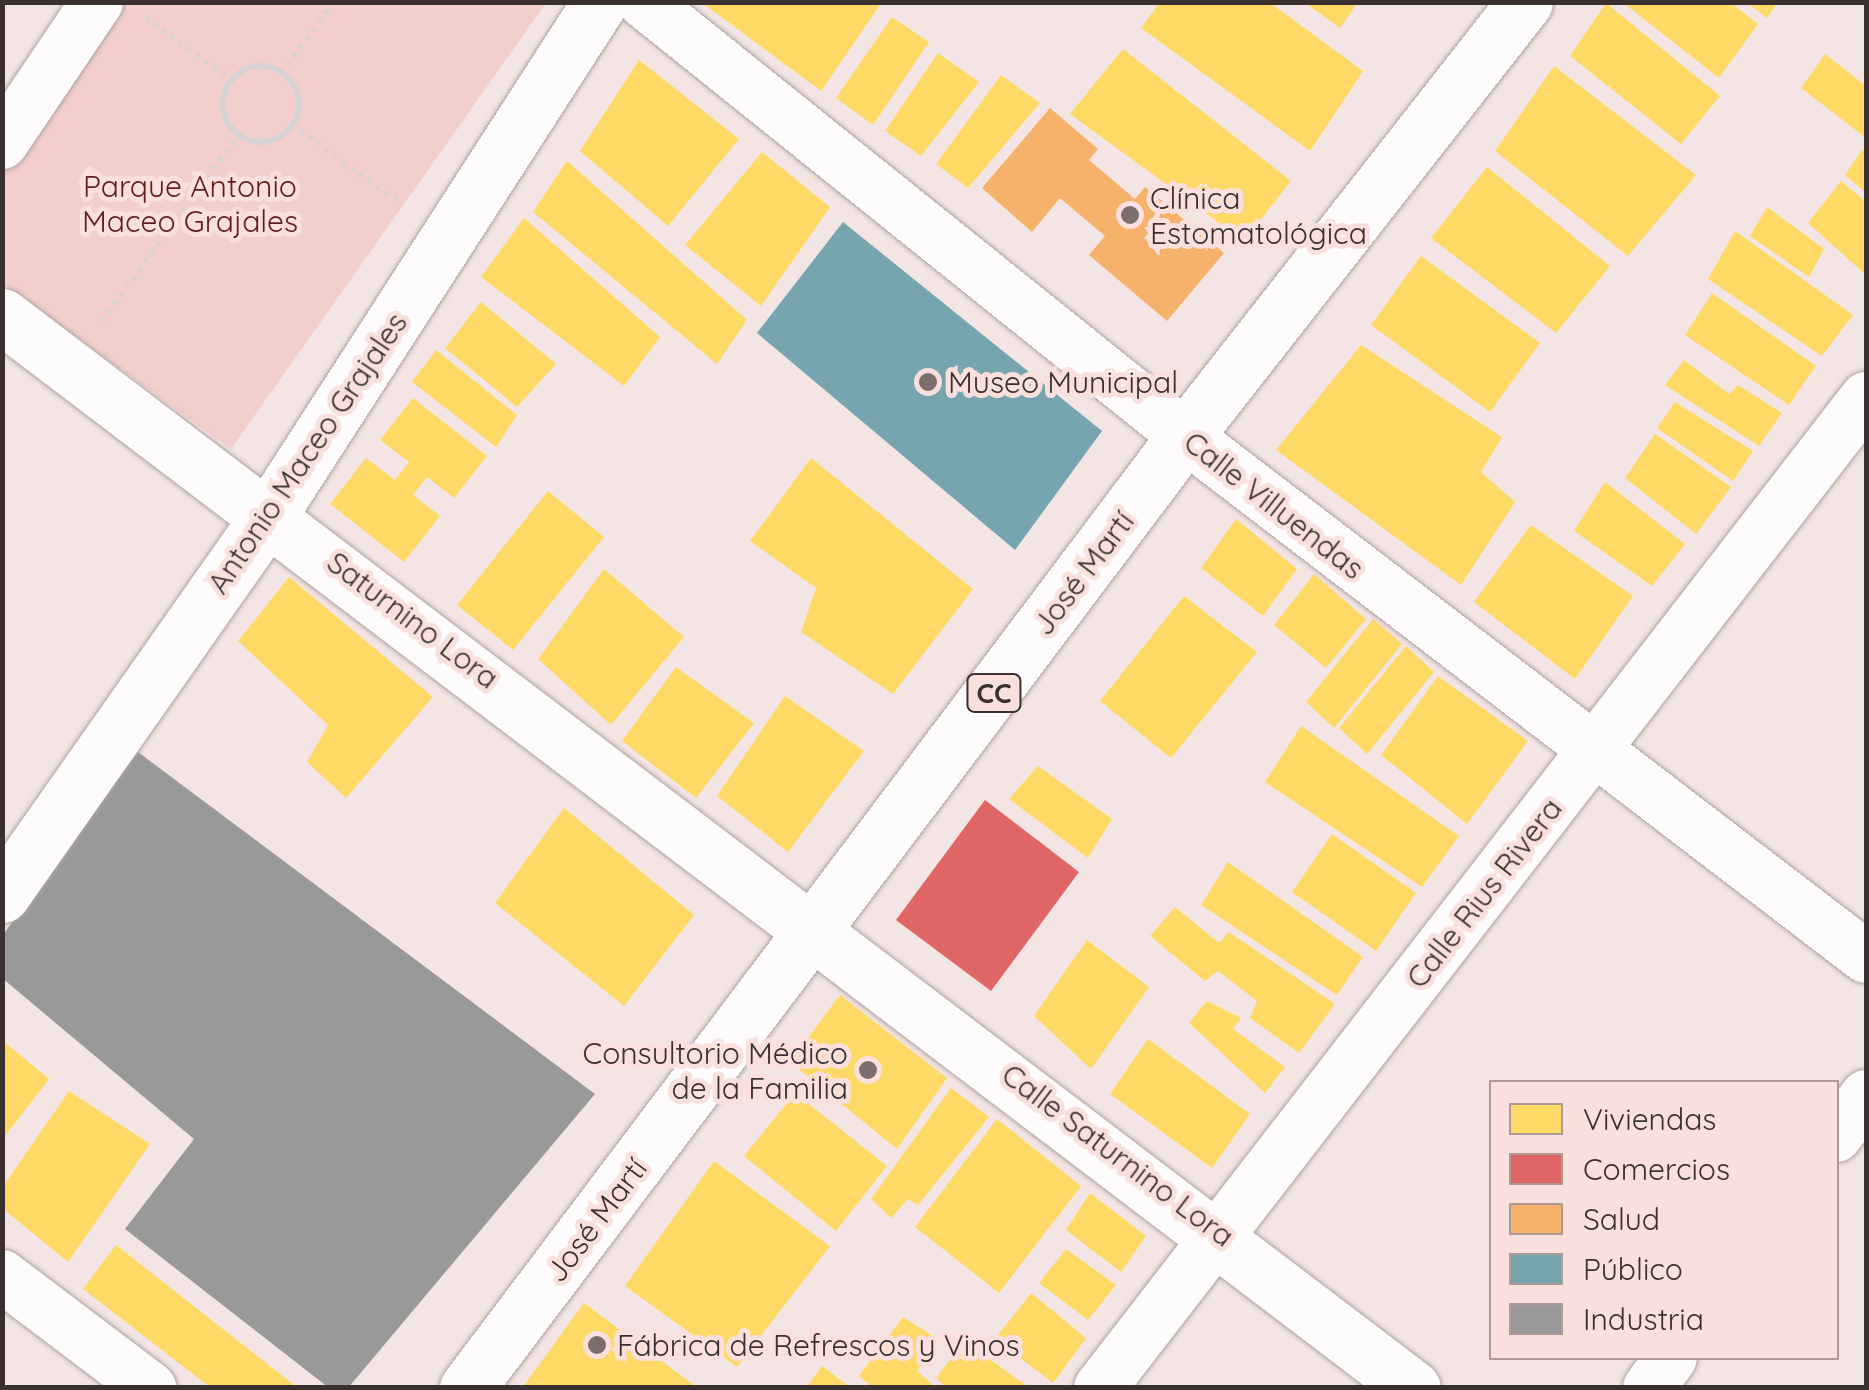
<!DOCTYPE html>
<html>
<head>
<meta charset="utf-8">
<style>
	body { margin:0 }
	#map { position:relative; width:1869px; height:1390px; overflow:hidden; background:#f3e5e3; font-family:Quicksand,sans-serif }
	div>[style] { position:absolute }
	.green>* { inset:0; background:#f3cfcb }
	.homes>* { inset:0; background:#ffd966 }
	.shops>* { inset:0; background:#e06666 }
	.health>* { inset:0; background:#f6b26b }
	.public>* { inset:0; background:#76a5af }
	.industry>* { inset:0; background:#999 }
	.path>* { height:6px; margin-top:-3px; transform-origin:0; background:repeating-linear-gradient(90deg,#d6d2d2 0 2.5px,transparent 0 10.5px) }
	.path>.ring { margin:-3px; padding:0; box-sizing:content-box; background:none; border:6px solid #d6d2d2; border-radius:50% }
	.roads { filter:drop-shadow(0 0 2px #aea3a2) drop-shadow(0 0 2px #aea3a2) }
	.street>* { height:52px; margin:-26px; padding:0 26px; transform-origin:26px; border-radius:26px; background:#fdfbfb }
	.secondary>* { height:55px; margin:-27.5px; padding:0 27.5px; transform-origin:27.5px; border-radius:27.5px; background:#fdfbfb }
	.primary>* { height:55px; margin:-27.5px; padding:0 27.5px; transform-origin:27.5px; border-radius:27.5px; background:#fdfbfb }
	.dots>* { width:28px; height:28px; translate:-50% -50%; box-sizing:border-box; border:5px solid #f9e0dd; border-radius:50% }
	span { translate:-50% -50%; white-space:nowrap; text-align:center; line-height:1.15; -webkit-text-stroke:10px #f9e0dd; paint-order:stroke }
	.shield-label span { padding:2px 8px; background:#f9e0dd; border:2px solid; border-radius:8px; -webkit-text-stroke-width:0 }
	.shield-label { font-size:28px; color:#3a302f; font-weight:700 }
	.park-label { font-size:30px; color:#621e1b }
	.poi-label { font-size:30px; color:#3a302f }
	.left { translate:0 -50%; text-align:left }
	.right { translate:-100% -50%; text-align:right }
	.street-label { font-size:30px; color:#3a302f }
	.frame { position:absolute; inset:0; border:5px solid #3a302f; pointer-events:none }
	.legend { position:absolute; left:1489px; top:1080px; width:350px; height:280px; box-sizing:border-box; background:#f9e0dd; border:2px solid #ad9a97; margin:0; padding:12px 18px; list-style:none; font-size:30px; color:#3a302f }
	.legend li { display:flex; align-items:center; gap:20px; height:50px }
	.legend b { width:50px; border:2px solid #ad9a97 }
</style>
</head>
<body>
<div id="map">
	<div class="green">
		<div style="clip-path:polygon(118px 3px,546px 3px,231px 449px,3px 284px,3px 165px)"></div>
	</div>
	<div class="homes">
		<div style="clip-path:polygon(701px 2px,882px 2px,821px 91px)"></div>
		<div style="clip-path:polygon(1160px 2px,1269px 2px,1363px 71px,1310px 151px,1141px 28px)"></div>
		<div style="clip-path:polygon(1304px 2px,1358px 2px,1340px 28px)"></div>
		<div style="clip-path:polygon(1622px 2px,1730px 2px,1758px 24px,1719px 78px)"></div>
		<div style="clip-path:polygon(1746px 2px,1778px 2px,1767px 18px)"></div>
		<div style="clip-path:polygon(1606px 3px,1720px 96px,1681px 144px,1570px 56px)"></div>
		<div style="clip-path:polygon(892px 17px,929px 42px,873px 125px,836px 98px)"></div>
		<div style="clip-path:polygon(1123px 49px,1291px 181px,1244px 241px,1070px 114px)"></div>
		<div style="clip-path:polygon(938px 53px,979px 82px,921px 156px,885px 131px)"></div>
		<div style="clip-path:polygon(1825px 54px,1866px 86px,1866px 138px,1801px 88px)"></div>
		<div style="clip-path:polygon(639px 60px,739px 139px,668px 226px,580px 151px)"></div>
		<div style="clip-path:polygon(1554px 66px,1696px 175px,1628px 256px,1495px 151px)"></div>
		<div style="clip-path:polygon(1001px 75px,1040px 103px,968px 188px,936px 164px)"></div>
		<div style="clip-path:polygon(1862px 150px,1866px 154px,1866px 193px,1845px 175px)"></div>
		<div style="clip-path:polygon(762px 152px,830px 207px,761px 306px,685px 245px)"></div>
		<div style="clip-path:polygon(567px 161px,747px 320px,717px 364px,533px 212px)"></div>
		<div style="clip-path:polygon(1487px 167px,1610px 266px,1556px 333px,1431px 238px)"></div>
		<div style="clip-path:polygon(1841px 181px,1866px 202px,1866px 275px,1808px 223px)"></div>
		<div style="clip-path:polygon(1767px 207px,1824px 249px,1809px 277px,1750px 236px)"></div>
		<div style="clip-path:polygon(524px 218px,660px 337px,624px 386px,481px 277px)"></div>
		<div style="clip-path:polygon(1735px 231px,1853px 315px,1822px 356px,1708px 279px)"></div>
		<div style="clip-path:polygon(1421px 256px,1540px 343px,1490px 412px,1371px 325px)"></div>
		<div style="clip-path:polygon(1712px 293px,1816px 366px,1789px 405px,1685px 335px)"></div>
		<div style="clip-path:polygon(481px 302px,556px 364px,517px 407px,445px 348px)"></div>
		<div style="clip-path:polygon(1361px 345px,1502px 437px,1481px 472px,1515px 502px,1461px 585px,1276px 450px)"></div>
		<div style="clip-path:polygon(436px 350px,517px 415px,496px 447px,412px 382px)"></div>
		<div style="clip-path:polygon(1684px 360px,1729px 394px,1738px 385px,1782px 413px,1759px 446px,1665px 385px)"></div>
		<div style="clip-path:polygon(413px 398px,487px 456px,454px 498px,427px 477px,413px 495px,440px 516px,404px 562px,330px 504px,366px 458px,395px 480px,409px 462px,380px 440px)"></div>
		<div style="clip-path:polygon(1675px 402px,1753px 451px,1733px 481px,1657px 428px)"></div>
		<div style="clip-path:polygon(1655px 434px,1731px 487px,1696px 534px,1625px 478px)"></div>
		<div style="clip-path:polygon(811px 458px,973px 589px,893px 694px,801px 632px,816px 588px,750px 541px)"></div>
		<div style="clip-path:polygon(1605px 482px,1685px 544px,1652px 586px,1574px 531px)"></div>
		<div style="clip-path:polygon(548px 491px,604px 537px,513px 650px,457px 605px)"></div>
		<div style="clip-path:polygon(1236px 519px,1297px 569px,1263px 616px,1201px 568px)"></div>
		<div style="clip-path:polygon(1531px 525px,1633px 596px,1575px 679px,1474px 602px)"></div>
		<div style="clip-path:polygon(604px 569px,684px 637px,611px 725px,538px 659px)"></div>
		<div style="clip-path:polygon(1314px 574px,1366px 619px,1326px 668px,1274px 625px)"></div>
		<div style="clip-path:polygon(289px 577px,433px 697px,346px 798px,307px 762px,328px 725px,238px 641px)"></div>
		<div style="clip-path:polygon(1184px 596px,1257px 652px,1171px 758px,1100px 701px)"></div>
		<div style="clip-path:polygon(1373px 619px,1402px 644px,1334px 728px,1306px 702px)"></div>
		<div style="clip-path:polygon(1406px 646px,1434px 672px,1367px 754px,1339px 728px)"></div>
		<div style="clip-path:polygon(676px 667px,754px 723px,696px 798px,622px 741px)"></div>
		<div style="clip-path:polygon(1438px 676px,1528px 741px,1467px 824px,1381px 755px)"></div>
		<div style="clip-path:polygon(785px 696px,864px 751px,788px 852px,717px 796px)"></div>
		<div style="clip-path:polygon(1301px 726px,1459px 836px,1422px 887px,1265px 782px)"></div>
		<div style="clip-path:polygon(1038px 766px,1112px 819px,1088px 858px,1009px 799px)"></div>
		<div style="clip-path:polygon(564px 808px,694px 915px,624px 1006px,495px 903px)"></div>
		<div style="clip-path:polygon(1332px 834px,1416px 893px,1376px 951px,1292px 892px)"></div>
		<div style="clip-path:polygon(1228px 862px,1363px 957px,1337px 995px,1201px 905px)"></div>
		<div style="clip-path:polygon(1175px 907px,1219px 943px,1229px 932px,1335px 1004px,1299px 1053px,1250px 1018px,1257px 1001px,1218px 971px,1205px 981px,1150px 936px)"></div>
		<div style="clip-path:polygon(1087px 940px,1149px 987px,1091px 1069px,1034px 1016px)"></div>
		<div style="clip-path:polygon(840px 995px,947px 1078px,897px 1149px,790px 1062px)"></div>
		<div style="clip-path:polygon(1207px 1001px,1241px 1018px,1233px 1029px,1285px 1067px,1265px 1093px,1189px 1023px)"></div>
		<div style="clip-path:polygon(1148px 1039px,1250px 1114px,1212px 1168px,1110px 1094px)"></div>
		<div style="clip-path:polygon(2px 1040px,49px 1079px,2px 1140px)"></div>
		<div style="clip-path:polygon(951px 1088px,989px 1117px,918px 1205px,908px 1199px,891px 1218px,871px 1199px)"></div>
		<div style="clip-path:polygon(69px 1091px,150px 1144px,68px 1262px,2px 1208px,2px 1188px)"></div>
		<div style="clip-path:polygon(795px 1093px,887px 1166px,836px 1231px,744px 1156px)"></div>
		<div style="clip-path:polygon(997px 1119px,1081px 1186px,999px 1293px,915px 1227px)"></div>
		<div style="clip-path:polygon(714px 1161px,830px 1246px,737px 1367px,625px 1286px)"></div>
		<div style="clip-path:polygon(1090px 1193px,1146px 1236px,1121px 1272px,1066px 1230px)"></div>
		<div style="clip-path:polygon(116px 1245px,298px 1388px,211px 1388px,83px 1289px)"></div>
		<div style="clip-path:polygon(1066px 1249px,1116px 1285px,1088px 1320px,1039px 1283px)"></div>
		<div style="clip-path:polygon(1031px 1293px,1086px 1338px,1053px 1383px,995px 1339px)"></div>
		<div style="clip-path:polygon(584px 1303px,698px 1388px,522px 1388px)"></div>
		<div style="clip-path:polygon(903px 1317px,939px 1340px,917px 1371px,937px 1388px,873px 1388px,859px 1376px)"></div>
		<div style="clip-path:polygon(964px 1341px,1030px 1388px,947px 1388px,936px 1378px)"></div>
		<div style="clip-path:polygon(822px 1366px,851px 1388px,806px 1388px)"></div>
	</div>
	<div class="shops">
		<div style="clip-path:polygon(985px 800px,1079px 872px,991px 991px,896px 920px)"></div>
	</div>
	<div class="health">
		<div style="clip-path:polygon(1050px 108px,1098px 149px,1089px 160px,1135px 199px,1145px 187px,1224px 253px,1167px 321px,1089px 255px,1105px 236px,1060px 198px,1032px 232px,982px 188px)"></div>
	</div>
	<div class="public">
		<div style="clip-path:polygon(843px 222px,1102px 431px,1015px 550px,757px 333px)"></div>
	</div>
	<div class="industry">
		<div style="clip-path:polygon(138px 752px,595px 1094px,348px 1388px,329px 1388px,125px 1229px,194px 1139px,2px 978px,2px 936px)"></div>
	</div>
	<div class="path">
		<div style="left:146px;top:18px;width:105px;rotate:35.7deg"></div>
		<div class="ring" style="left:223px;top:66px;width:70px;height:70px"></div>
		<div style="left:282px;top:73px;width:88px;rotate:-53.8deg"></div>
		<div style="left:292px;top:125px;width:136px;rotate:36deg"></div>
		<div style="left:102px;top:321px;width:231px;rotate:-53.6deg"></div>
	</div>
	<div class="roads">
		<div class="street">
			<div style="left:644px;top:2px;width:694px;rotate:38.74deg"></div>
			<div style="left:1185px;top:436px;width:857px;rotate:37.42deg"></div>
			<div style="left:2px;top:143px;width:170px;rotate:-56deg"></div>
			<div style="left:1836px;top:1136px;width:50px;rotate:-53.1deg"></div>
			<div style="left:2px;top:1276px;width:186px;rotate:37.1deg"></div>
			<div style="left:1100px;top:1388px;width:1252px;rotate:-52.27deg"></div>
			<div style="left:1649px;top:1388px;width:37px;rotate:-54deg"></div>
		</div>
		<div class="secondary">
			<div style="left:2px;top:316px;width:1772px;rotate:37.23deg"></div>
			<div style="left:2px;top:895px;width:468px;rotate:-54.9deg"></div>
			<div style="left:271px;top:512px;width:607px;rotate:-57.17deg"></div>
		</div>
		<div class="primary">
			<div style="left:467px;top:1388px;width:1192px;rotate:-52.98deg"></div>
			<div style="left:1185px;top:436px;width:551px;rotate:-51.92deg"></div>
		</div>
	</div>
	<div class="dots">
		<div style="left:1130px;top:215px;background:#7b6f6e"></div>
		<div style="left:928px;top:382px;background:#7b6f6e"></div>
		<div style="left:868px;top:1070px;background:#7b6f6e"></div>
		<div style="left:597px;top:1345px;background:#7b6f6e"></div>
	</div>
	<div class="shield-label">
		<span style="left:994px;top:693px">CC</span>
	</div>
	<div class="park-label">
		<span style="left:190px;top:203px">Parque Antonio<br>Maceo Grajales</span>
	</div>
	<div class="poi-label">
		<span class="left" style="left:1150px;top:215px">Clínica<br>Estomatológica</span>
		<span class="left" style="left:948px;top:382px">Museo Municipal</span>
		<span class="right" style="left:848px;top:1070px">Consultorio Médico<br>de la Familia</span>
		<span class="left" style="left:617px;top:1345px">Fábrica de Refrescos y Vinos</span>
	</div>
	<div class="street-label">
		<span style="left:307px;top:453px;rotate:-56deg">Antonio Maceo Grajales</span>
		<span style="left:1274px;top:505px;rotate:38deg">Calle Villuendas</span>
		<span style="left:1083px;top:573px;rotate:-53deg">José Martí</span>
		<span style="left:413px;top:620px;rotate:37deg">Saturnino Lora</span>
		<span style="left:1484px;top:893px;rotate:-52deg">Calle Rius Rivera</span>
		<span style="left:1118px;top:1155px;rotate:37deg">Calle Saturnino Lora</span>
		<span style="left:596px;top:1220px;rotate:-53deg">José Martí</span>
	</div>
	<div class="frame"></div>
	<ul class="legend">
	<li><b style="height:28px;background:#ffd966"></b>Viviendas</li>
	<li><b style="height:28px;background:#e06666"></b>Comercios</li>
	<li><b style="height:28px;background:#f6b26b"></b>Salud</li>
	<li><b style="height:28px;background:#76a5af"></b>Público</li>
	<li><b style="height:28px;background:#999"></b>Industria</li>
	</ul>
</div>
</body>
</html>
